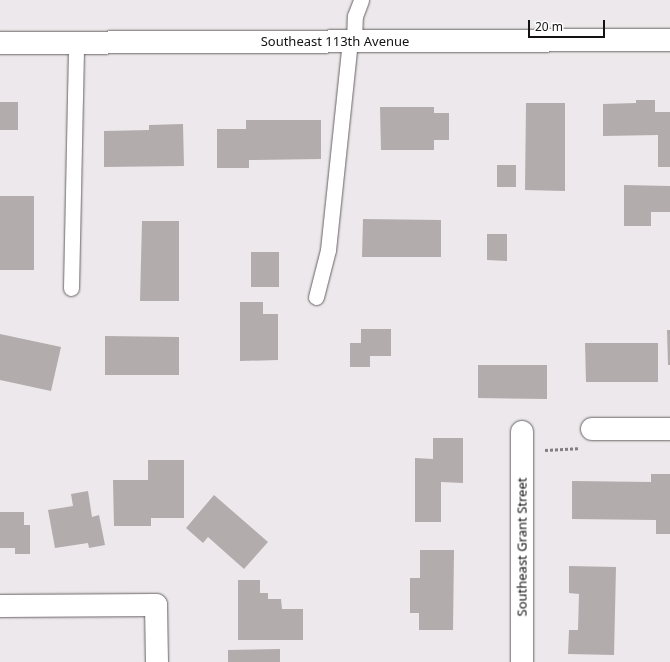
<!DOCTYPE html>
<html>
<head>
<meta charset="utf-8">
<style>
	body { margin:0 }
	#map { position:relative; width:670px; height:662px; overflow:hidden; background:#ede8eb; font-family:"Noto Sans",sans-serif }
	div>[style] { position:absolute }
	.building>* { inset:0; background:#b2acac }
	.path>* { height:2.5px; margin-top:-1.25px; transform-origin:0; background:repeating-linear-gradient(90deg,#827f81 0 3px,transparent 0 5px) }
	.roads { filter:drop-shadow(0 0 1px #666264) drop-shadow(0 0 1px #666264) }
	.lane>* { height:15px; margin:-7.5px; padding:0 7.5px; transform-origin:7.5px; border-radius:7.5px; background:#fff }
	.street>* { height:22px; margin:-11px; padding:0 11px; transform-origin:11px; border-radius:11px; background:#fff }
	span { translate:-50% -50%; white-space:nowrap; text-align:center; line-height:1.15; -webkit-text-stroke:4px #fff; paint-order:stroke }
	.street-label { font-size:13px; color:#141213 }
	.scale { position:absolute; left:528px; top:20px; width:77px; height:18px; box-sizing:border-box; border:2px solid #141213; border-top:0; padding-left:5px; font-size:12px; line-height:14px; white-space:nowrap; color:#141213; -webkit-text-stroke:3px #fff; paint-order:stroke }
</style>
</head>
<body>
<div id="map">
	<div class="building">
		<div style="clip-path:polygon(636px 100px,655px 100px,655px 112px,670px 112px,670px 167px,658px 167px,658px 135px,603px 136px,603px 104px,636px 103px)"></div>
		<div style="clip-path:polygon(0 102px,18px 102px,18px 130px,0 130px)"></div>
		<div style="clip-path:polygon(526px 103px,565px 103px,565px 191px,525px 190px)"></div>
		<div style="clip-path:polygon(380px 107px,434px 107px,434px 113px,449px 113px,449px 140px,434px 140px,434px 150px,381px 150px)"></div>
		<div style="clip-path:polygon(246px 120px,321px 120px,321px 159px,249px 160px,249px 168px,217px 168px,217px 129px,246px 129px)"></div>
		<div style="clip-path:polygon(183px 124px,184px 166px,104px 167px,104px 131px,149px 130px,149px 125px)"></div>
		<div style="clip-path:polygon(497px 165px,516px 165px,516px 187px,497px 187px)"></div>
		<div style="clip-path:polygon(624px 185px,670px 186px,670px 212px,651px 212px,651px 226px,624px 226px)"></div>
		<div style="clip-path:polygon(0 196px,34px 196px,34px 270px,0 270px)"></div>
		<div style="clip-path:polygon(363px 219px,441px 220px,441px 257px,362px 257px)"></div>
		<div style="clip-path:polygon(142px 221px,179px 221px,179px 301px,140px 301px)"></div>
		<div style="clip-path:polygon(487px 234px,507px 234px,507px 261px,487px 260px)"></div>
		<div style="clip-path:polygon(251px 252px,279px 252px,279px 287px,251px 287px)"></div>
		<div style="clip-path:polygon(240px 302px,263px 302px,263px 314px,278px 314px,278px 360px,240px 361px)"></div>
		<div style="clip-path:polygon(361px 329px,391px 329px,391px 356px,370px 356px,370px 367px,350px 367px,350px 343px,361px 343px)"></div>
		<div style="clip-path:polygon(667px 330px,670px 330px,670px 365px,668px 365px)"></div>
		<div style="clip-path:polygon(0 334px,61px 347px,51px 391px,0 380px)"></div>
		<div style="clip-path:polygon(105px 336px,179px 337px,179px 375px,105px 375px)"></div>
		<div style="clip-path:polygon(585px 343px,658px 343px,658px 382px,586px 382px)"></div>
		<div style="clip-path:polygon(478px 365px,547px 365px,547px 399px,478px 398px)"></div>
		<div style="clip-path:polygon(433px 438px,463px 438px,463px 483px,441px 482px,441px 522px,415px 522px,415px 458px,433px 459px)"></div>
		<div style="clip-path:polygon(148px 460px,184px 460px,184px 518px,151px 518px,151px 526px,114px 526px,113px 480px,148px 480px)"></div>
		<div style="clip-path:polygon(651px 474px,670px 474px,670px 534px,656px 534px,656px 520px,572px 519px,572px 481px,651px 482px)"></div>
		<div style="clip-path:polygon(88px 491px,92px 517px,99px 515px,105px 545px,89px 548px,88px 543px,55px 548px,48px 510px,73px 506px,71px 494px)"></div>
		<div style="clip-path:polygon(214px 495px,268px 542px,244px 569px,208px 537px,203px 543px,186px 528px)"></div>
		<div style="clip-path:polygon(0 512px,24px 512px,24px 525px,30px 525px,30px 554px,15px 554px,15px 548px,0 548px)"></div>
		<div style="clip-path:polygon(420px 550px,454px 550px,453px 630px,419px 630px,419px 613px,410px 613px,410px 578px,420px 578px)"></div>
		<div style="clip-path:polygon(569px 566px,616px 567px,614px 655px,568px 654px,569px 630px,578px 630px,579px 594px,569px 593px)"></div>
		<div style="clip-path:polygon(238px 580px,260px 580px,260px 593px,268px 593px,268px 599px,281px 599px,282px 609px,303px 609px,303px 640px,238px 640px)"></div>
		<div style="clip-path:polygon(280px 649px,280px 662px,228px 662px,228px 650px)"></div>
	</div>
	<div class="path">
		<div style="left:545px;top:450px;width:33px;rotate:-3deg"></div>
	</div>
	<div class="roads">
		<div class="lane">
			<div style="left:354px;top:41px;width:25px;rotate:-88deg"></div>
			<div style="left:355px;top:16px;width:17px;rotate:-69deg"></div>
			<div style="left:71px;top:288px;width:246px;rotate:-88.8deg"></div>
			<div style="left:316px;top:297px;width:49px;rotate:-75.7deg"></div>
			<div style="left:328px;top:250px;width:210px;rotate:-84deg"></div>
		</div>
		<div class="street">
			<div style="left:0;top:43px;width:670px;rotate:-0.26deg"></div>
			<div style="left:592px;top:429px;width:78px"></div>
			<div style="left:0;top:606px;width:156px;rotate:-0.4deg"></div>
			<div style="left:156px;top:605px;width:57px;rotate:89deg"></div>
			<div style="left:522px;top:662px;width:230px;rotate:-90deg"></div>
		</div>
	</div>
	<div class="street-label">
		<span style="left:335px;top:41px">Southeast 113th Avenue</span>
		<span style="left:522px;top:547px;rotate:-90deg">Southeast Grant Street</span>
	</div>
	<div class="scale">20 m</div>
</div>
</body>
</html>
